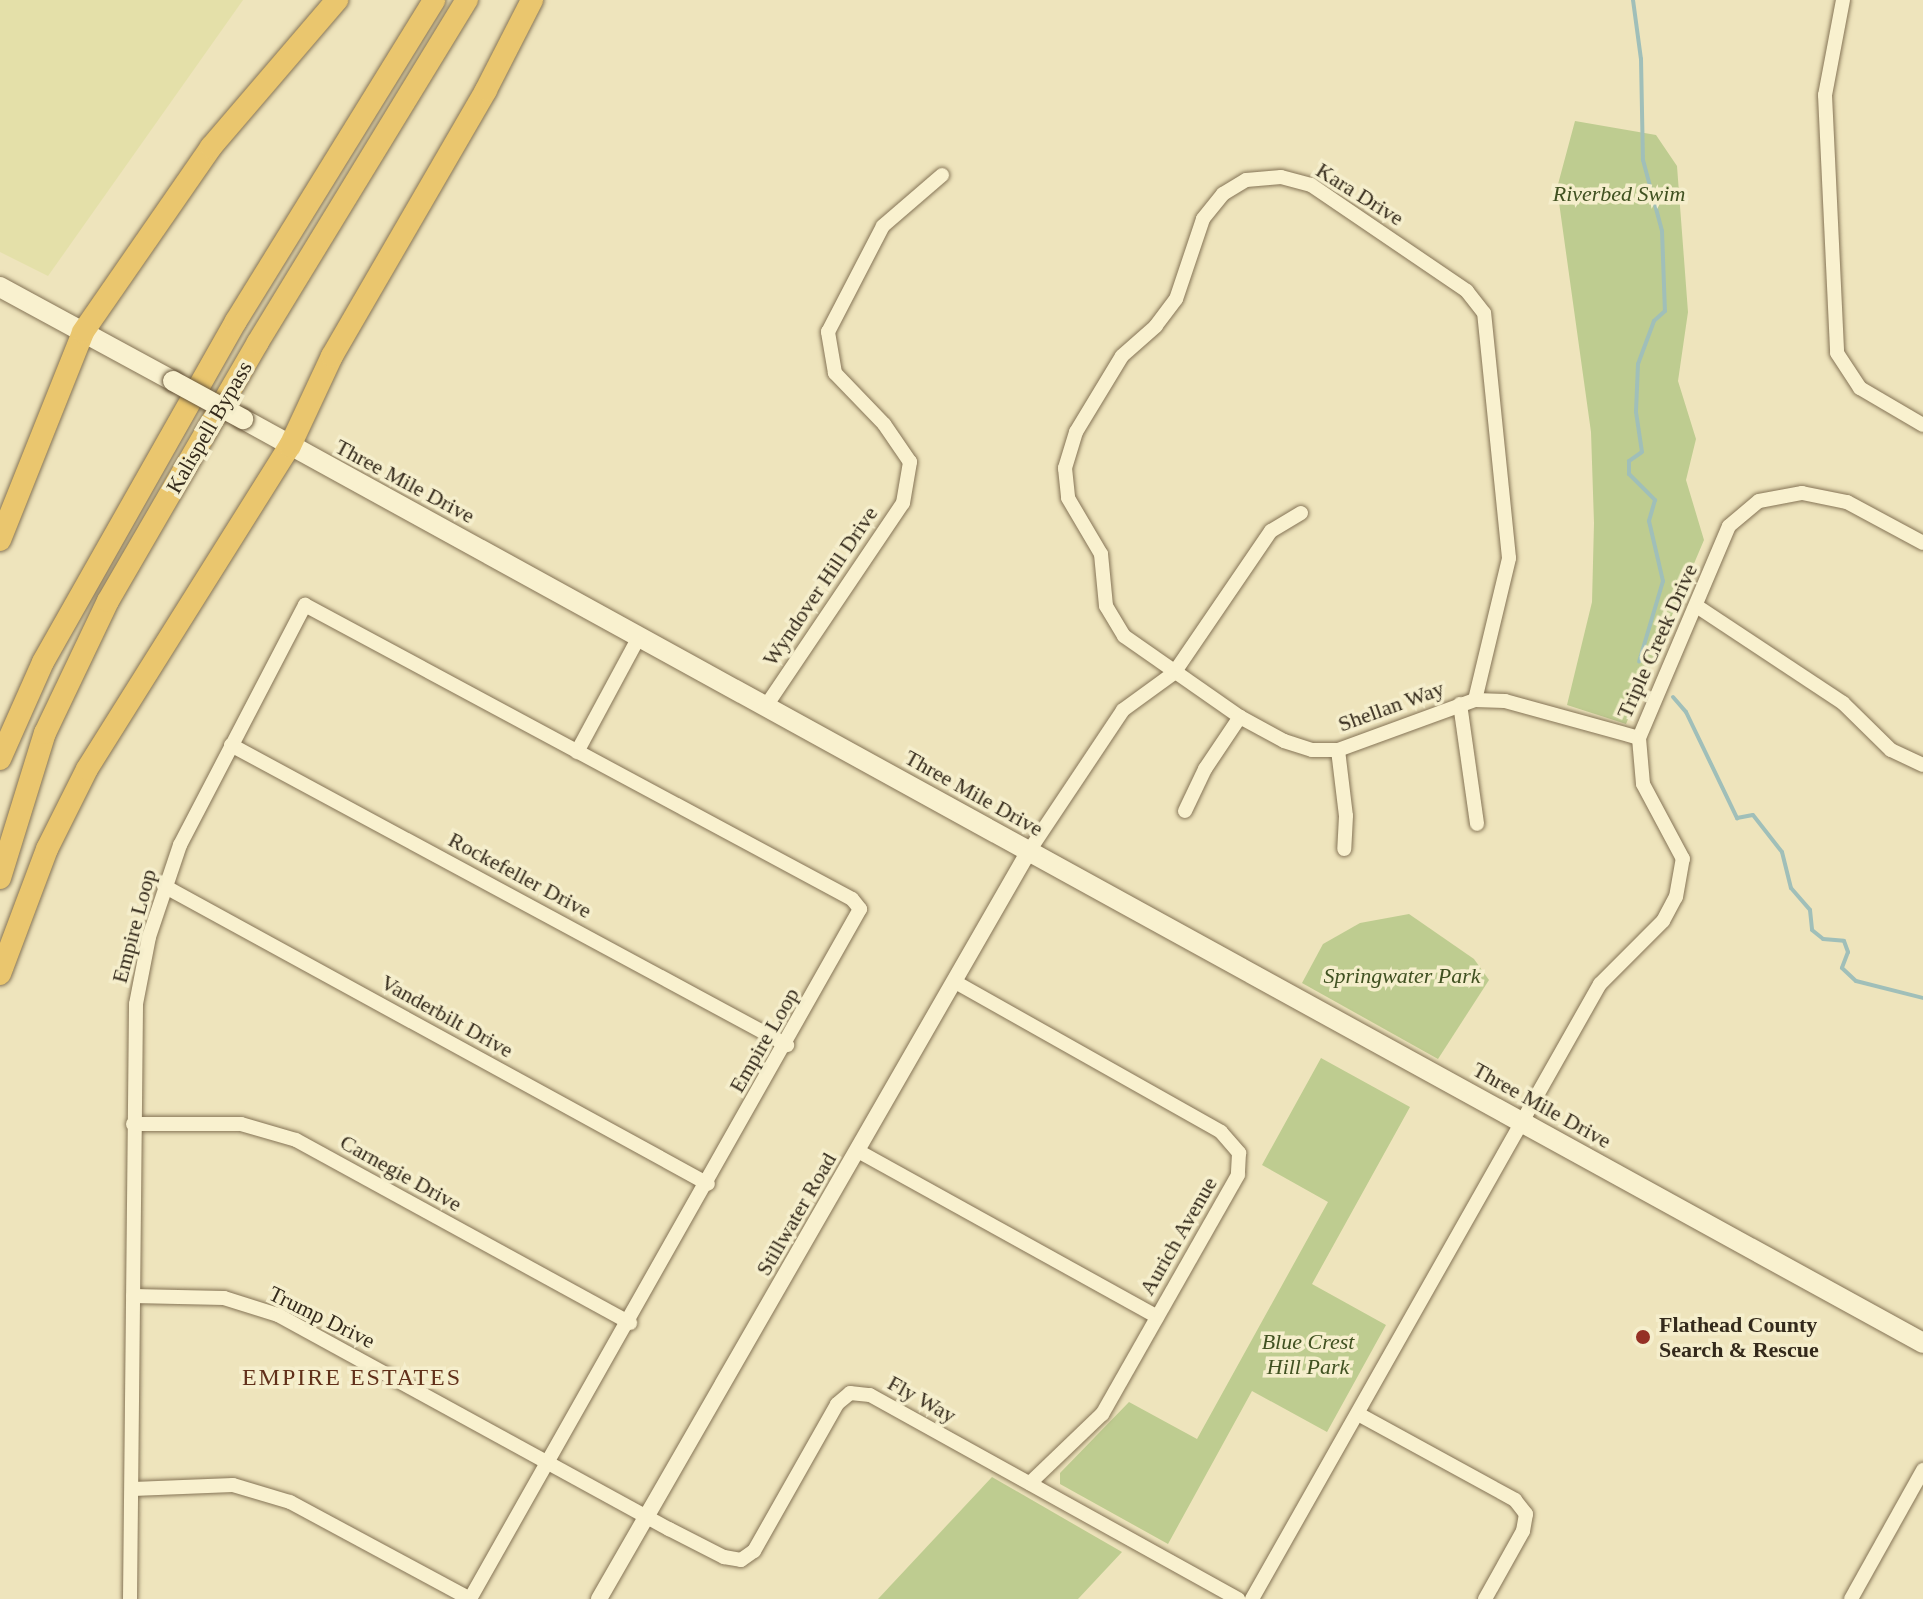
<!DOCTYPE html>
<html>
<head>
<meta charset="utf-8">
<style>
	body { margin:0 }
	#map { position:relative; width:1923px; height:1599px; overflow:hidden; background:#eee4bc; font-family:"Times New Roman",serif }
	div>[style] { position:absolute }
	.farmland>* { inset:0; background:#e4e0a9 }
	.green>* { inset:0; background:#becc90 }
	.stream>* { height:4px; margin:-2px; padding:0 2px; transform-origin:2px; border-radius:2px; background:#a0bfb9 }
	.roads { filter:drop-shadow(0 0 2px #857456) drop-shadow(0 0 2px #857456) }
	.minor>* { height:14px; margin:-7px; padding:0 7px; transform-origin:7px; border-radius:7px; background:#f9f1cf }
	.tertiary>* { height:16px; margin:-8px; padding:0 8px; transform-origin:8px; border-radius:8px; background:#f9f1cf }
	.secondary>* { height:20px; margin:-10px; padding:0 10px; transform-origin:10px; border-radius:10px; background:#f9f1cf }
	.trunk>* { height:22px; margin:-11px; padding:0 11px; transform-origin:11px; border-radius:11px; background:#eac66e }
	.bridges { filter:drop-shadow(0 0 2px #675539) drop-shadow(0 0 2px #675539) }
	.secondary-bridge>* { height:20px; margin:-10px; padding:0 10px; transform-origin:10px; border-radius:10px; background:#f9f1cf }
	.dots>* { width:22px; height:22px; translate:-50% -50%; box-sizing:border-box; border:4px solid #f5eecc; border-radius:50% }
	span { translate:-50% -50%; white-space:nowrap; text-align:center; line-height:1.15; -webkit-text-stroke:7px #f5eecc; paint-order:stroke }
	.street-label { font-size:22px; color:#342a1b }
	.park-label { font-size:22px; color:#405121; font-style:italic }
	.poi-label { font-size:22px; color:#342a1b; font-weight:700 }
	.left { translate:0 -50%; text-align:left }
	.neighbourhood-label { font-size:24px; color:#61301a; letter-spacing:2px }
</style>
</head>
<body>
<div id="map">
	<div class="farmland">
		<div style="clip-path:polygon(0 0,243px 0,48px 276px,0 252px)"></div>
	</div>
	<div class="green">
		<div style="clip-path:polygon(1575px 121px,1656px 135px,1677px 166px,1688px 312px,1678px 381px,1696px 439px,1686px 480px,1704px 540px,1626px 724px,1567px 705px,1592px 602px,1594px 523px,1591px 432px,1557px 188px)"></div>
		<div style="clip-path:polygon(1409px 914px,1474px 959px,1489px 980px,1438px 1059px,1302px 983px,1323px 944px,1360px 923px)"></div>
		<div style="clip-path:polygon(1321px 1058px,1410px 1107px,1312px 1284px,1386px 1325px,1327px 1432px,1252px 1391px,1168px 1544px,1060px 1484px,1060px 1473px,1129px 1402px,1197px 1439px,1328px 1202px,1262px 1165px)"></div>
		<div style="clip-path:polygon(992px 1477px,1122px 1552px,1078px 1599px,878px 1599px)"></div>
	</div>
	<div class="stream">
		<div style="left:1633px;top:0;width:60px;rotate:82.3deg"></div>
		<div style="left:1641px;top:59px;width:101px;rotate:88.9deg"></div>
		<div style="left:1643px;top:160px;width:73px;rotate:75deg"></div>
		<div style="left:1662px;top:231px;width:80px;rotate:87.9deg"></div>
		<div style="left:1665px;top:311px;width:15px;rotate:138deg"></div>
		<div style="left:1654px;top:321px;width:46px;rotate:110.4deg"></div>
		<div style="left:1638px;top:364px;width:48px;rotate:92.4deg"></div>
		<div style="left:1636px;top:412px;width:40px;rotate:81.5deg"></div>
		<div style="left:1642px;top:452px;width:16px;rotate:145deg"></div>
		<div style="left:1629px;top:461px;width:13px;rotate:90deg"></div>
		<div style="left:1629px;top:474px;width:37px;rotate:45deg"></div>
		<div style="left:1655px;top:500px;width:22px;rotate:106deg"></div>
		<div style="left:1649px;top:521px;width:62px;rotate:76.9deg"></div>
		<div style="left:1663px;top:581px;width:84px;rotate:106.5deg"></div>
		<div style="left:1673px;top:697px;width:20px;rotate:49deg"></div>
		<div style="left:1686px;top:712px;width:118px;rotate:64.3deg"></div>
		<div style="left:1737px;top:818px;width:16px;rotate:-11deg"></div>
		<div style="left:1753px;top:815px;width:47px;rotate:51.9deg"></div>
		<div style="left:1782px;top:852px;width:37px;rotate:76deg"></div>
		<div style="left:1791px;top:888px;width:29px;rotate:49deg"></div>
		<div style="left:1810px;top:910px;width:20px;rotate:84deg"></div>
		<div style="left:1812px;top:930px;width:14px;rotate:39deg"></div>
		<div style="left:1823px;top:939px;width:21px;rotate:5deg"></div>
		<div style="left:1844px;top:941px;width:12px;rotate:70deg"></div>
		<div style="left:1848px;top:952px;width:17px;rotate:111deg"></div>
		<div style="left:1842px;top:968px;width:19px;rotate:43deg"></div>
		<div style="left:1856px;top:981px;width:69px;rotate:14.2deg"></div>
	</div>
	<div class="roads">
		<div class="minor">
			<div style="left:1843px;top:0;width:97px;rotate:100.7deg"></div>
			<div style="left:1825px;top:95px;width:258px;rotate:87.3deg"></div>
			<div style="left:1837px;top:353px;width:42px;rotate:56.7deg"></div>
			<div style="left:1860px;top:388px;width:73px;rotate:30.4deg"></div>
			<div style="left:1698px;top:607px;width:174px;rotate:33.5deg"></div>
			<div style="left:1843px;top:703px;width:67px;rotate:44.4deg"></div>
			<div style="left:1891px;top:750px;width:35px;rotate:25deg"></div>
			<div style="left:1475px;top:700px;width:146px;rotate:-76.5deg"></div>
			<div style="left:1509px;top:558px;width:246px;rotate:-95.8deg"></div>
			<div style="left:1484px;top:313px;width:28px;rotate:-128deg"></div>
			<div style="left:1467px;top:291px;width:189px;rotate:-145.8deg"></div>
			<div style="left:1311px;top:185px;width:31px;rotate:-165deg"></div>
			<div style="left:1281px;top:177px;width:35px;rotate:175deg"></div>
			<div style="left:1246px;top:180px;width:27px;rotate:149deg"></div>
			<div style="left:1223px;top:194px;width:32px;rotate:129deg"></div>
			<div style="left:1203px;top:219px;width:84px;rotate:108.6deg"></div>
			<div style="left:1176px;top:299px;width:34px;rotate:127deg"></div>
			<div style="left:1156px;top:326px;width:45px;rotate:138.6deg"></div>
			<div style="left:1122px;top:356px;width:89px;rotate:121.2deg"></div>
			<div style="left:1076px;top:432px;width:38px;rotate:107deg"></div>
			<div style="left:1065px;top:468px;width:30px;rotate:84deg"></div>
			<div style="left:1068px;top:498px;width:65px;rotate:59.5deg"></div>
			<div style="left:1101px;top:554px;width:52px;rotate:84.5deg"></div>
			<div style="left:1106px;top:606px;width:35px;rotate:59deg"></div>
			<div style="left:1124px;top:636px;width:141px;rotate:34.9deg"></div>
			<div style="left:1240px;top:717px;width:50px;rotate:28.6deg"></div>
			<div style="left:1284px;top:741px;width:29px;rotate:18deg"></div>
			<div style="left:1312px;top:750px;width:26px"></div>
			<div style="left:1338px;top:750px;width:146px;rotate:-20.1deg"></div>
			<div style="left:1475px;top:700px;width:30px;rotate:2deg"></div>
			<div style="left:1505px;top:701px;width:139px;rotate:15.4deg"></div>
			<div style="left:1460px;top:704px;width:121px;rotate:81.9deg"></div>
			<div style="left:766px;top:706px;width:245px;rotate:-56deg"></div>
			<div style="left:903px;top:503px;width:42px;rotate:-80.3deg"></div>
			<div style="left:910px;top:462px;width:46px;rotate:-124.4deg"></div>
			<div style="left:884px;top:424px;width:71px;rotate:-133.9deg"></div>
			<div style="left:835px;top:373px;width:42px;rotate:-99.7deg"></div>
			<div style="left:828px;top:332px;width:119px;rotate:-62.6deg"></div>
			<div style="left:883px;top:226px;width:78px;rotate:-40.8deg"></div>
			<div style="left:231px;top:745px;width:632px;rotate:28.35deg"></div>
			<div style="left:1338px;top:750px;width:66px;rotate:83.1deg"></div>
			<div style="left:1346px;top:816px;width:33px;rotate:93deg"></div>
			<div style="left:577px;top:752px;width:133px;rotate:-61.7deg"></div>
			<div style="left:1185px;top:811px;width:47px;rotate:-64.5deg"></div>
			<div style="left:1205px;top:769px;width:63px;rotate:-56.1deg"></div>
			<div style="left:1029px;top:851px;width:169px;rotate:-56.3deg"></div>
			<div style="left:1123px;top:710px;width:63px;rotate:-36deg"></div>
			<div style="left:1174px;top:673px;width:172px;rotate:-55.7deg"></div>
			<div style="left:1271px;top:531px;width:35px;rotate:-31deg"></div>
			<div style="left:164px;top:886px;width:620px;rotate:28.71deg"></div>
			<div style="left:957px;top:983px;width:303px;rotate:29.4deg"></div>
			<div style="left:1221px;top:1132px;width:28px;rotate:49deg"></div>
			<div style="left:1239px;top:1153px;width:22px;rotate:93deg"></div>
			<div style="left:1238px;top:1175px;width:275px;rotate:119.6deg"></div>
			<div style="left:1102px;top:1414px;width:100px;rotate:136.2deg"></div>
			<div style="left:133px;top:1124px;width:108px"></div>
			<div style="left:241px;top:1124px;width:57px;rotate:16.2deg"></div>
			<div style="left:296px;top:1140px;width:381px;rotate:28.7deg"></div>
			<div style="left:858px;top:1151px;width:342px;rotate:29deg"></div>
			<div style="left:133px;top:1296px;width:91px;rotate:1.3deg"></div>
			<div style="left:224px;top:1298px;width:57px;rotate:17.5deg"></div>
			<div style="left:278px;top:1315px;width:446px;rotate:28.7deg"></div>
			<div style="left:669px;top:1529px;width:62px;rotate:27deg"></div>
			<div style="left:724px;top:1557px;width:17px;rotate:10deg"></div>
			<div style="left:741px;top:1560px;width:16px;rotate:-35deg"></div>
			<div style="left:754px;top:1551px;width:169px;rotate:-60.5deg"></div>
			<div style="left:837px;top:1404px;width:17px;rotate:-40deg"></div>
			<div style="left:850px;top:1393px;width:20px;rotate:6deg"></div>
			<div style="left:870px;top:1395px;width:421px;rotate:29deg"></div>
			<div style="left:1360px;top:1415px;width:177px;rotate:28.7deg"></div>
			<div style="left:1515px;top:1500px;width:18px;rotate:52deg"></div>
			<div style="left:1526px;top:1514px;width:17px;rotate:100deg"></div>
			<div style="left:1523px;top:1531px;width:78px;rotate:119.2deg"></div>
			<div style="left:133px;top:1489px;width:100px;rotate:-2.3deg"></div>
			<div style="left:233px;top:1485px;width:59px;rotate:16.6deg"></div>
			<div style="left:290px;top:1502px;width:204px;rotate:28.3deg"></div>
			<div style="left:130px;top:1599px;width:595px;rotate:-89.42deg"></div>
			<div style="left:136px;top:1004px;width:68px;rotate:-79deg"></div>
			<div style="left:149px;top:937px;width:97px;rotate:-71.4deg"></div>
			<div style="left:180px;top:845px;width:271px;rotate:-62.5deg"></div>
			<div style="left:305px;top:605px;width:621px;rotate:28.26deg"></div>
			<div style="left:852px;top:899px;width:13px;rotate:51deg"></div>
			<div style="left:860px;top:909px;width:793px;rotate:119.48deg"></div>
			<div style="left:1252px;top:1599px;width:707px;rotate:-60.5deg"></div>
			<div style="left:1600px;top:984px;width:89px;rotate:-45deg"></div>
			<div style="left:1663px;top:921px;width:27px;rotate:-62deg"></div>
			<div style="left:1676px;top:897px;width:39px;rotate:-80deg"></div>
			<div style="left:1683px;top:859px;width:85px;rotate:-118.1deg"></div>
			<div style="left:1643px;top:784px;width:46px;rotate:-95deg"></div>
			<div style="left:1639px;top:738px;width:230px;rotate:-67deg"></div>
			<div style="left:1729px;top:526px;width:39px;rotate:-40deg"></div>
			<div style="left:1759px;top:501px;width:44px;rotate:-10.5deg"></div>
			<div style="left:1802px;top:493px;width:46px;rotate:11.3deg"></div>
			<div style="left:1847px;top:502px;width:86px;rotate:28.3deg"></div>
			<div style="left:1851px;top:1599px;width:148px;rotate:-60.8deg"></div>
		</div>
		<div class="tertiary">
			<div style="left:599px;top:1599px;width:863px;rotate:-60.11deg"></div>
		</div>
		<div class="secondary">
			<div style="left:0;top:287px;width:197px;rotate:28.5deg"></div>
			<div style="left:243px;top:419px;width:1917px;rotate:28.81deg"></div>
		</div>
		<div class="trunk">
			<div style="left:0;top:540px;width:224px;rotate:-68.2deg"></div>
			<div style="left:83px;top:332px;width:225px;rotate:-55.3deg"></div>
			<div style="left:211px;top:147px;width:194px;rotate:-49.4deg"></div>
			<div style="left:0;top:759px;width:106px;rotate:-66.1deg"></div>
			<div style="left:43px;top:662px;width:392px;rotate:-60.5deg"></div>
			<div style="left:236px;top:321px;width:377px;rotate:-58.3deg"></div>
			<div style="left:0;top:878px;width:152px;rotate:-72.8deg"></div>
			<div style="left:45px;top:733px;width:146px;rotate:-64.5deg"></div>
			<div style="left:108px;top:601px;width:299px;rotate:-59.9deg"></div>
			<div style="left:258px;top:342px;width:401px;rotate:-58.6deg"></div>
			<div style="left:0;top:974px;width:134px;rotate:-69.4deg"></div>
			<div style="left:47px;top:849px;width:89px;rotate:-63.4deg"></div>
			<div style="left:87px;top:769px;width:381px;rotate:-57.9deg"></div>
			<div style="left:290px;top:446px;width:99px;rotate:-65deg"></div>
			<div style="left:332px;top:356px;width:307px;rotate:-59.9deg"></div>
			<div style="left:486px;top:90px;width:101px;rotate:-62.9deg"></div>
		</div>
	</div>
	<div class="bridges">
		<div class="secondary-bridge">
			<div style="left:173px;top:381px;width:80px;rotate:28.5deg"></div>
		</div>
	</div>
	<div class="dots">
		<div style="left:1643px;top:1337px;background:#953025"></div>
	</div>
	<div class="street-label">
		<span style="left:1360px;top:194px;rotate:32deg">Kara Drive</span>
		<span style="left:209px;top:427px;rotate:-60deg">Kalispell Bypass</span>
		<span style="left:405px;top:481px;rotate:28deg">Three Mile Drive</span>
		<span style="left:820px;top:586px;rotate:-56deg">Wyndover Hill Drive</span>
		<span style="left:1657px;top:641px;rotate:-66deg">Triple Creek Drive</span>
		<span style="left:1391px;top:706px;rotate:-20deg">Shellan Way</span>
		<span style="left:974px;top:793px;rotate:29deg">Three Mile Drive</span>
		<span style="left:520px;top:875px;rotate:28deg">Rockefeller Drive</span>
		<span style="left:134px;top:926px;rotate:-75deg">Empire Loop</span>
		<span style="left:447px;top:1016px;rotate:29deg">Vanderbilt Drive</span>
		<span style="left:764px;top:1040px;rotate:-60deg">Empire Loop</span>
		<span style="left:1542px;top:1105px;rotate:29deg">Three Mile Drive</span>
		<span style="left:401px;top:1173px;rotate:29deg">Carnegie Drive</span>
		<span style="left:796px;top:1214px;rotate:-60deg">Stillwater Road</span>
		<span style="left:1178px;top:1236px;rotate:-60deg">Aurich Avenue</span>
		<span style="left:322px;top:1317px;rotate:26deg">Trump Drive</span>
		<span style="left:922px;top:1399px;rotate:29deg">Fly Way</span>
	</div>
	<div class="park-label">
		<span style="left:1619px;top:194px">Riverbed Swim</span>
		<span style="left:1402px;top:976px">Springwater Park</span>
		<span style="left:1308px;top:1354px">Blue Crest<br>Hill Park</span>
	</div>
	<div class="poi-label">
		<span class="left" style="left:1659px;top:1337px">Flathead County<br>Search &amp; Rescue</span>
	</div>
	<div class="neighbourhood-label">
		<span style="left:352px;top:1378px">EMPIRE ESTATES</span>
	</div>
</div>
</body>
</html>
